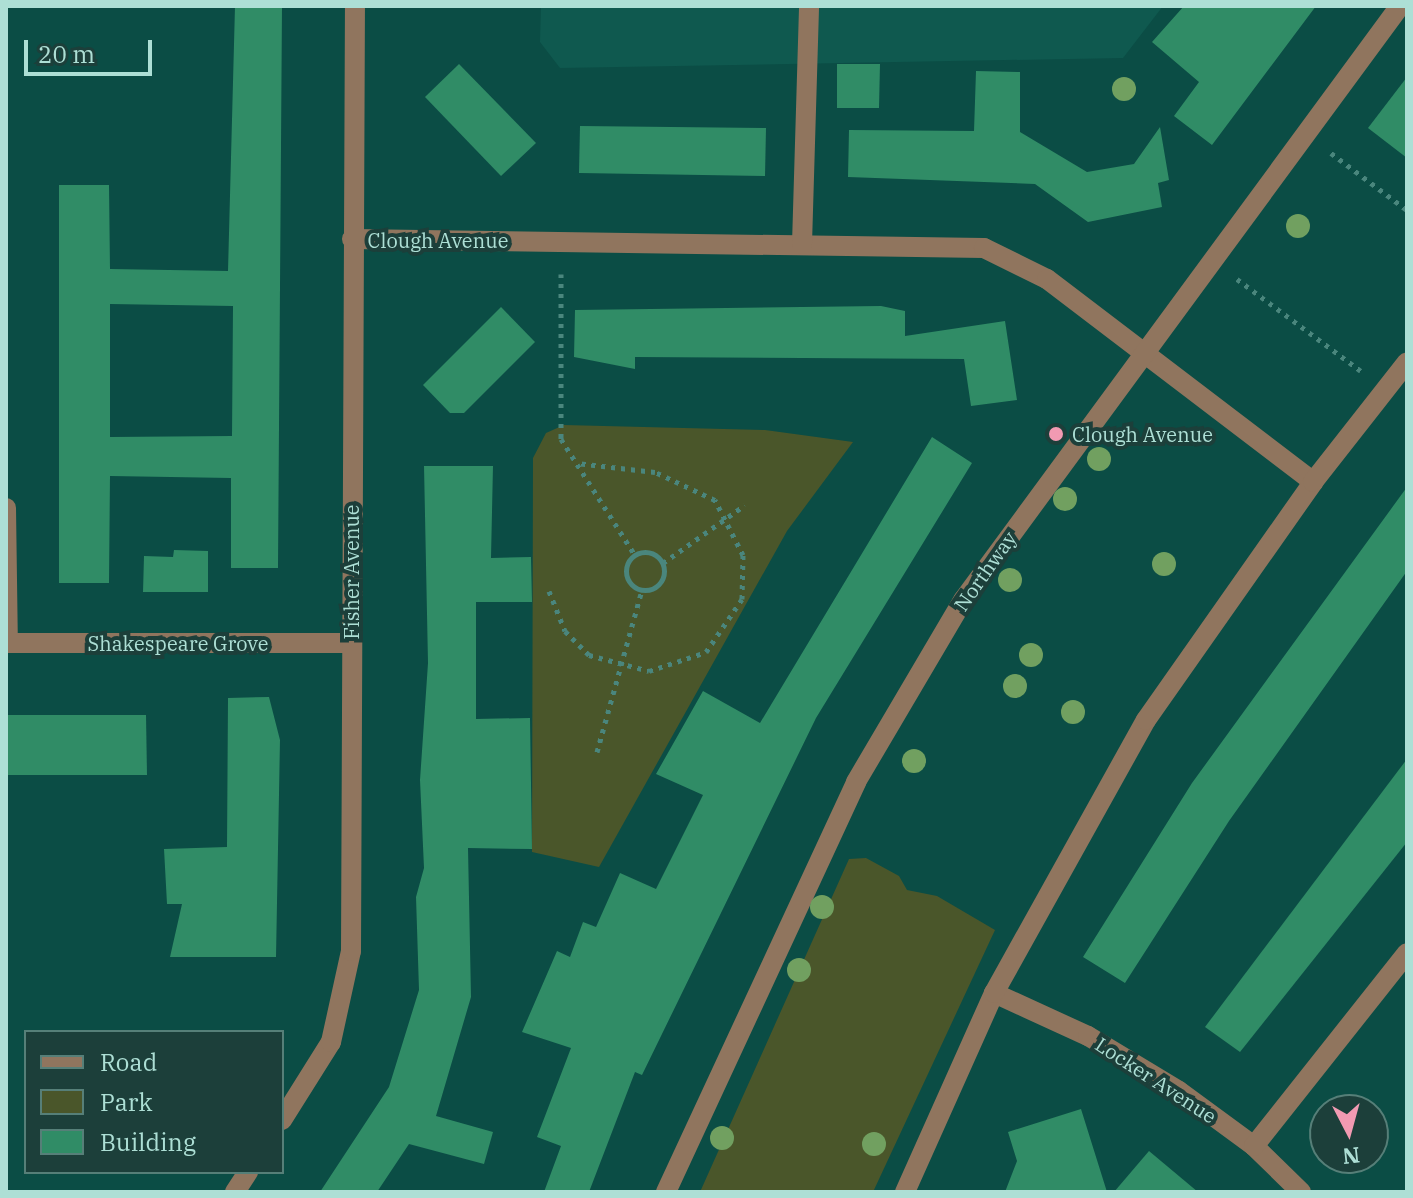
<!DOCTYPE html>
<html>
<head>
<meta charset="utf-8">
<style>
	body { margin:0 }
	#map { position:relative; width:1413px; height:1198px; overflow:hidden; background:#0b4d45; font-family:"IBM Plex Serif",serif }
	div>[style] { position:absolute }
	.built>* { inset:0; background:#0f594f }
	.green>* { inset:0; background:#4a562a }
	.building>* { inset:0; background:#308c66 }
	.path>* { height:5px; margin-top:-2.5px; transform-origin:0; background:repeating-linear-gradient(90deg,#4a867d 0 4px,transparent 0 10px) }
	.path>.ring { margin:-2.5px; padding:0; box-sizing:content-box; background:none; border:5px solid #4a867d; border-radius:50% }
	.minor>* { height:20px; margin:-10px; padding:0 10px; transform-origin:10px; border-radius:10px; background:#90755e }
	.trees>* { width:24px; height:24px; margin:-12px; border-radius:50%; background:#71a060 }
	.dots>* { width:22px; height:22px; translate:-50% -50%; box-sizing:border-box; border:4px solid #1c3f3a; border-radius:50% }
	span { translate:-50% -50%; white-space:nowrap; text-align:center; line-height:1.15; -webkit-text-stroke:8px #1c3f3a; paint-order:stroke }
	.street-label { font-size:20px; color:#addfd5 }
	.poi-label { font-size:20px; color:#addfd5 }
	.left { translate:0 -50%; text-align:left }
	.frame { position:absolute; inset:0; border:8px solid #addfd5; pointer-events:none }
	.legend { position:absolute; left:24px; top:1030px; width:260px; height:144px; box-sizing:border-box; background:#1c3f3a; border:2px solid #567f78; margin:0; padding:10px 14px; list-style:none; font-size:24px; color:#addfd5 }
	.legend li { display:flex; align-items:center; gap:16px; height:40px }
	.legend b { width:40px; border:2px solid #567f78 }
	.north { position:absolute; left:1309px; top:1094px; width:80px; height:80px; box-sizing:border-box; background:#1c3f3a; border:2px solid #567f78; border-radius:50%; rotate:174deg; font-size:22px; font-weight:700; line-height:32px; text-align:center; color:#addfd5 }
	.north::after { content:''; display:block; margin:auto; width:28px; height:36px; background:#f19ab2; clip-path:polygon(50% 0,100% 100%,50% 72%,0 100%) }
	.scale { position:absolute; left:24px; top:40px; width:128px; height:36px; box-sizing:border-box; border:4px solid #addfd5; border-top:0; padding-left:10px; font-size:24px; line-height:28px; white-space:nowrap; color:#addfd5; -webkit-text-stroke:6px #1c3f3a; paint-order:stroke }
</style>
</head>
<body>
<div id="map">
	<div class="built">
		<div style="clip-path:polygon(541px 6px,1163px 6px,1123px 58px,560px 68px,540px 42px)"></div>
	</div>
	<div class="green">
		<div style="clip-path:polygon(564px 425px,765px 430px,853px 442px,787px 531px,599px 867px,532px 852px,533px 458px,546px 433px)"></div>
		<div style="clip-path:polygon(866px 858px,899px 876px,907px 890px,937px 896px,995px 930px,873px 1192px,700px 1192px,849px 859px)"></div>
	</div>
	<div class="building">
		<div style="clip-path:polygon(evenodd,235px 6px,282px 6px,278px 568px,231px 568px,231px 478px,110px 476px,109px 583px,59px 583px,59px 185px,109px 185px,110px 269px,228px 271px,235px 6px,110px 304px,233px 306px,232px 436px,110px 437px,110px 304px)"></div>
		<div style="clip-path:polygon(1184px 6px,1316px 6px,1212px 145px,1174px 116px,1199px 82px,1152px 42px)"></div>
		<div style="clip-path:polygon(459px 64px,536px 143px,501px 176px,425px 97px)"></div>
		<div style="clip-path:polygon(837px 64px,880px 64px,879px 108px,837px 108px)"></div>
		<div style="clip-path:polygon(976px 71px,1020px 72px,1020px 132px,1087px 172px,1134px 164px,1160px 127px,1169px 180px,1158px 183px,1162px 207px,1088px 222px,1035px 184px,848px 177px,849px 130px,974px 131px)"></div>
		<div style="clip-path:polygon(1407px 77px,1407px 158px,1368px 128px)"></div>
		<div style="clip-path:polygon(580px 126px,766px 128px,765px 176px,579px 173px)"></div>
		<div style="clip-path:polygon(881px 306px,905px 311px,905px 336px,1005px 321px,1017px 400px,971px 406px,964px 359px,635px 357px,635px 369px,574px 357px,575px 310px)"></div>
		<div style="clip-path:polygon(501px 307px,535px 342px,464px 413px,450px 413px,423px 385px)"></div>
		<div style="clip-path:polygon(932px 437px,972px 463px,816px 718px,642px 1075px,635px 1072px,589px 1192px,544px 1192px,561px 1146px,537px 1137px,571px 1048px,522px 1032px,557px 951px,570px 957px,583px 922px,596px 927px,620px 873px,656px 889px,703px 795px,656px 774px,703px 691px,760px 723px)"></div>
		<div style="clip-path:polygon(424px 466px,493px 466px,491px 558px,531px 557px,532px 602px,476px 602px,476px 719px,530px 718px,532px 849px,468px 848px,471px 997px,436px 1116px,493px 1132px,484px 1164px,409px 1144px,377px 1192px,320px 1192px,389px 1087px,419px 990px,416px 897px,424px 868px,420px 780px,428px 663px)"></div>
		<div style="clip-path:polygon(1407px 487px,1407px 571px,1229px 821px,1125px 983px,1083px 957px,1192px 783px)"></div>
		<div style="clip-path:polygon(174px 550px,208px 551px,208px 592px,143px 592px,144px 556px,173px 557px)"></div>
		<div style="clip-path:polygon(269px 697px,280px 740px,276px 957px,170px 957px,182px 904px,167px 904px,164px 849px,227px 847px,228px 698px)"></div>
		<div style="clip-path:polygon(6px 715px,146px 715px,147px 775px,6px 775px)"></div>
		<div style="clip-path:polygon(1407px 759px,1407px 842px,1240px 1052px,1205px 1027px)"></div>
		<div style="clip-path:polygon(1081px 1109px,1107px 1192px,1005px 1192px,1017px 1161px,1008px 1132px)"></div>
		<div style="clip-path:polygon(1149px 1151px,1198px 1192px,1114px 1192px)"></div>
	</div>
	<div class="path">
		<div style="left:1331px;top:153px;width:95px;rotate:36.9deg"></div>
		<div style="left:561px;top:274px;width:165px;rotate:90deg"></div>
		<div style="left:561px;top:439px;width:138px;rotate:57.5deg"></div>
		<div style="left:1237px;top:279px;width:154px;rotate:36.6deg"></div>
		<div class="ring" style="left:626px;top:552px;width:33px;height:33px"></div>
		<div style="left:663px;top:563px;width:100px;rotate:-35.3deg"></div>
		<div style="left:549px;top:591px;width:43px;rotate:68.2deg"></div>
		<div style="left:565px;top:631px;width:34px;rotate:45deg"></div>
		<div style="left:589px;top:655px;width:62px;rotate:14.9deg"></div>
		<div style="left:649px;top:671px;width:60px;rotate:-18.4deg"></div>
		<div style="left:706px;top:652px;width:64px;rotate:-55.8deg"></div>
		<div style="left:742px;top:599px;width:44px;rotate:-88.7deg"></div>
		<div style="left:743px;top:555px;width:62px;rotate:-117deg"></div>
		<div style="left:715px;top:500px;width:66px;rotate:-155deg"></div>
		<div style="left:655px;top:472px;width:79px;rotate:-173.4deg"></div>
		<div style="left:597px;top:752px;width:168px;rotate:-74.5deg"></div>
	</div>
	<div class="minor">
		<div style="left:352px;top:239px;width:632px;rotate:0.82deg"></div>
		<div style="left:984px;top:248px;width:70px;rotate:26.2deg"></div>
		<div style="left:1047px;top:279px;width:335px;rotate:37.3deg"></div>
		<div style="left:802px;top:244px;width:238px;rotate:-88.3deg"></div>
		<div style="left:6px;top:508px;width:135px;rotate:89.2deg"></div>
		<div style="left:6px;top:643px;width:344px"></div>
		<div style="left:994px;top:993px;width:103px;rotate:24.6deg"></div>
		<div style="left:1088px;top:1036px;width:106px;rotate:31.1deg"></div>
		<div style="left:1179px;top:1091px;width:93px;rotate:36.3deg"></div>
		<div style="left:1254px;top:1146px;width:66px;rotate:44.4deg"></div>
		<div style="left:282px;top:1120px;width:92px;rotate:-57.9deg"></div>
		<div style="left:331px;top:1042px;width:93px;rotate:-77.6deg"></div>
		<div style="left:351px;top:951px;width:945px;rotate:-89.76deg"></div>
		<div style="left:1254px;top:1146px;width:246px;rotate:-51.6deg"></div>
		<div style="left:235px;top:1192px;width:24px;rotate:-57deg"></div>
		<div style="left:666px;top:1192px;width:452px;rotate:-65.1deg"></div>
		<div style="left:856px;top:782px;width:212px;rotate:-59.5deg"></div>
		<div style="left:964px;top:599px;width:736px;rotate:-53.68deg"></div>
		<div style="left:905px;top:1192px;width:218px;rotate:-65.9deg"></div>
		<div style="left:994px;top:993px;width:312px;rotate:-60.9deg"></div>
		<div style="left:1146px;top:720px;width:291px;rotate:-54.9deg"></div>
		<div style="left:1313px;top:482px;width:152px;rotate:-51.9deg"></div>
	</div>
	<div class="trees">
		<div style="left:1124px;top:89px"></div>
		<div style="left:1298px;top:226px"></div>
		<div style="left:1099px;top:459px"></div>
		<div style="left:1065px;top:499px"></div>
		<div style="left:1164px;top:564px"></div>
		<div style="left:1010px;top:580px"></div>
		<div style="left:1031px;top:655px"></div>
		<div style="left:1015px;top:686px"></div>
		<div style="left:1073px;top:712px"></div>
		<div style="left:914px;top:761px"></div>
		<div style="left:822px;top:907px"></div>
		<div style="left:799px;top:970px"></div>
		<div style="left:722px;top:1138px"></div>
		<div style="left:874px;top:1144px"></div>
	</div>
	<div class="dots">
		<div style="left:1056px;top:434px;background:#f19ab2"></div>
	</div>
	<div class="street-label">
		<span style="left:438px;top:240px">Clough Avenue</span>
		<span style="left:985px;top:571px;rotate:-55deg">Northway</span>
		<span style="left:351px;top:572px;rotate:-90deg">Fisher Avenue</span>
		<span style="left:178px;top:643px">Shakespeare Grove</span>
		<span style="left:1156px;top:1080px;rotate:33deg">Locker Avenue</span>
	</div>
	<div class="poi-label">
		<span class="left" style="left:1072px;top:434px">Clough Avenue</span>
	</div>
	<div class="frame"></div>
	<ul class="legend">
	<li><b style="height:10px;background:#90755e"></b>Road</li>
	<li><b style="height:22px;background:#4a562a"></b>Park</li>
	<li><b style="height:22px;background:#308c66"></b>Building</li>
	</ul>
	<div class="north">N</div>
	<div class="scale">20 m</div>
</div>
</body>
</html>
